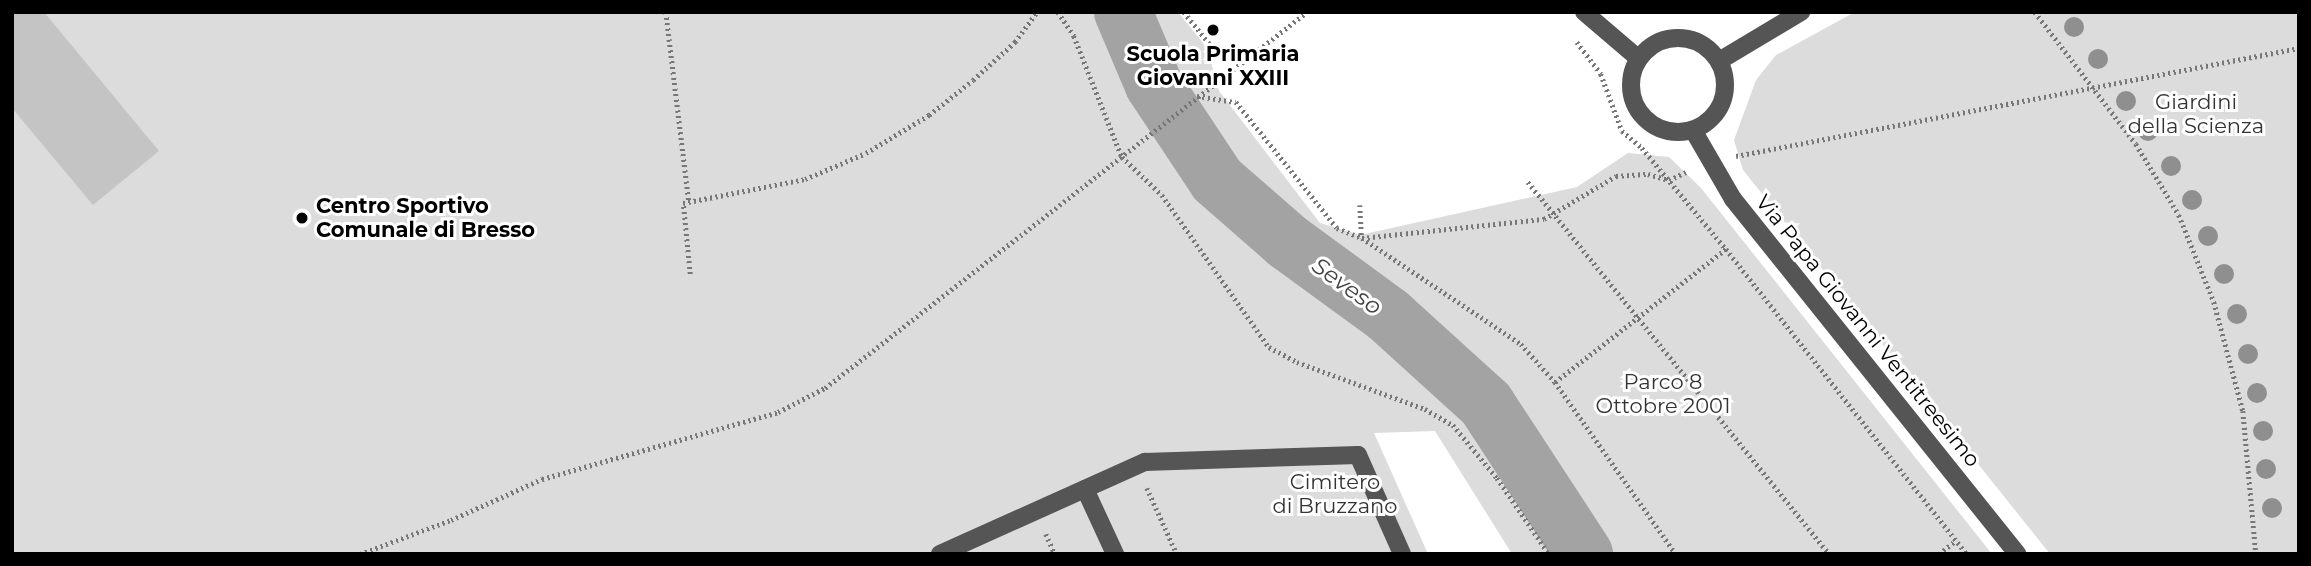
<!DOCTYPE html>
<html>
<head>
<meta charset="utf-8">
<style>
	body { margin:0 }
	#map { position:relative; width:2311px; height:566px; overflow:hidden; background:#fff; font-family:Montserrat,sans-serif }
	div>[style] { position:absolute }
	.green>* { inset:0; background:#dcdcdc }
	.river>* { height:58px; margin:-29px; padding:0 29px; transform-origin:29px; border-radius:29px; background:#a3a3a3 }
	.building>* { inset:0; background:#c4c4c4 }
	.path>* { height:4.5px; margin-top:-2.25px; transform-origin:0; background:repeating-linear-gradient(90deg,#777 0 2px,transparent 0 5.5px) }
	.minor>* { height:18px; margin:-9px; padding:0 9px; transform-origin:9px; border-radius:9px; background:#555 }
	.minor>.ring { margin:-9px; padding:0; box-sizing:content-box; background:none; border:18px solid #555; border-radius:50% }
	.trees>* { width:20px; height:20px; margin:-10px; border-radius:50%; background:#8f8f8f }
	.dots>* { width:19px; height:19px; translate:-50% -50%; box-sizing:border-box; border:4px solid #fff; border-radius:50% }
	span { translate:-50% -50%; white-space:nowrap; text-align:center; line-height:1.15; -webkit-text-stroke:6px #fff; paint-order:stroke }
	.poi-label { font-size:21px; color:#000; font-weight:700 }
	.left { translate:0 -50%; text-align:left }
	.park-label { font-size:21px; color:#333 }
	.street-label { font-size:21px; color:#000 }
	.water-label { font-size:23px; color:#444; font-style:italic }
	.frame { position:absolute; inset:0; border:14px solid #000; pointer-events:none }
</style>
</head>
<body>
<div id="map">
	<div class="green">
		<div style="clip-path:polygon(12px 12px,1178px 12px,1207px 48px,1219px 91px,1320px 223px,1360px 235px,1577px 187px,1628px 153px,1669px 157px,1701px 188px,1992px 554px,1512px 554px,1435px 431px,1374px 433px,1428px 554px,12px 554px)"></div>
		<div style="clip-path:polygon(1855px 12px,2299px 12px,2299px 554px,2050px 554px,1743px 170px,1734px 140px,1756px 80px,1776px 55px)"></div>
	</div>
	<div class="river">
		<div style="left:1123px;top:12px;width:79px;rotate:67deg"></div>
		<div style="left:1154px;top:85px;width:114px;rotate:56.4deg"></div>
		<div style="left:1217px;top:180px;width:94px;rotate:41.1deg"></div>
		<div style="left:1288px;top:242px;width:124px;rotate:36.1deg"></div>
		<div style="left:1388px;top:315px;width:132px;rotate:42.2deg"></div>
		<div style="left:1486px;top:404px;width:179px;rotate:56.8deg"></div>
	</div>
	<div class="building">
		<div style="clip-path:polygon(12px 12px,44px 12px,159px 151px,93px 205px,12px 108px)"></div>
	</div>
	<div class="path">
		<div style="left:666px;top:12px;width:191px;rotate:83.1deg"></div>
		<div style="left:1058px;top:12px;width:29px;rotate:56deg"></div>
		<div style="left:1074px;top:36px;width:130px;rotate:68.4deg"></div>
		<div style="left:1122px;top:157px;width:55px;rotate:43.5deg"></div>
		<div style="left:1162px;top:195px;width:186px;rotate:54.9deg"></div>
		<div style="left:1269px;top:347px;width:32px;rotate:28deg"></div>
		<div style="left:1297px;top:362px;width:136px;rotate:20.2deg"></div>
		<div style="left:1425px;top:409px;width:32px;rotate:30deg"></div>
		<div style="left:1453px;top:425px;width:69px;rotate:50.3deg"></div>
		<div style="left:1497px;top:478px;width:92px;rotate:55.6deg"></div>
		<div style="left:1184px;top:12px;width:46px;rotate:51.1deg"></div>
		<div style="left:1213px;top:48px;width:33px;rotate:21deg"></div>
		<div style="left:2035px;top:12px;width:166px;rotate:52.6deg"></div>
		<div style="left:2136px;top:144px;width:83px;rotate:58.8deg"></div>
		<div style="left:2179px;top:215px;width:94px;rotate:68.1deg"></div>
		<div style="left:2214px;top:302px;width:113px;rotate:75.1deg"></div>
		<div style="left:2243px;top:411px;width:144px;rotate:84.8deg"></div>
		<div style="left:1577px;top:42px;width:40px;rotate:53deg"></div>
		<div style="left:1601px;top:74px;width:61px;rotate:69.8deg"></div>
		<div style="left:1622px;top:131px;width:26px;rotate:40deg"></div>
		<div style="left:1642px;top:148px;width:131px;rotate:50.3deg"></div>
		<div style="left:1726px;top:249px;width:389px;rotate:51.7deg"></div>
		<div style="left:1197px;top:96px;width:39px;rotate:9deg"></div>
		<div style="left:1236px;top:102px;width:161px;rotate:51.3deg"></div>
		<div style="left:1337px;top:228px;width:27px;rotate:22deg"></div>
		<div style="left:1362px;top:238px;width:183px;rotate:-6deg"></div>
		<div style="left:1544px;top:219px;width:84px;rotate:-30.8deg"></div>
		<div style="left:1616px;top:176px;width:32px;rotate:-4deg"></div>
		<div style="left:1648px;top:174px;width:22px;rotate:16deg"></div>
		<div style="left:1669px;top:180px;width:21px;rotate:-25deg"></div>
		<div style="left:1736px;top:156px;width:573px;rotate:-10.86deg"></div>
		<div style="left:1528px;top:182px;width:479px;rotate:51deg"></div>
		<div style="left:1360px;top:205px;width:33px;rotate:87deg"></div>
		<div style="left:1362px;top:238px;width:191px;rotate:33.7deg"></div>
		<div style="left:1521px;top:344px;width:51px;rotate:48.2deg"></div>
		<div style="left:1555px;top:382px;width:210px;rotate:54.9deg"></div>
		<div style="left:690px;top:274px;width:71px;rotate:-95.6deg"></div>
		<div style="left:683px;top:203px;width:124px;rotate:-11.1deg"></div>
		<div style="left:805px;top:179px;width:66px;rotate:-23.1deg"></div>
		<div style="left:866px;top:153px;width:74px;rotate:-31.1deg"></div>
		<div style="left:929px;top:115px;width:56px;rotate:-38.5deg"></div>
		<div style="left:973px;top:80px;width:57px;rotate:-42.1deg"></div>
		<div style="left:1015px;top:42px;width:37px;rotate:-54deg"></div>
		<div style="left:1555px;top:382px;width:217px;rotate:-37.9deg"></div>
		<div style="left:1147px;top:488px;width:72px;rotate:65.6deg"></div>
		<div style="left:1046px;top:534px;width:22px;rotate:66deg"></div>
		<div style="left:360px;top:554px;width:97px;rotate:-20.5deg"></div>
		<div style="left:451px;top:520px;width:100px;rotate:-24.3deg"></div>
		<div style="left:542px;top:479px;width:245px;rotate:-15.8deg"></div>
		<div style="left:778px;top:412px;width:53px;rotate:-27.1deg"></div>
		<div style="left:825px;top:388px;width:611px;rotate:-37.96deg"></div>
		<div style="left:1939px;top:554px;width:22px;rotate:-39deg"></div>
	</div>
	<div class="minor">
		<div style="left:1584px;top:12px;width:72px;rotate:40.5deg"></div>
		<div class="ring" style="left:1631px;top:38px;width:76px;height:76px"></div>
		<div style="left:1719px;top:61px;width:96px;rotate:-30.9deg"></div>
		<div style="left:1693px;top:130px;width:80px;rotate:59.9deg"></div>
		<div style="left:1733px;top:199px;width:455px;rotate:51.3deg"></div>
		<div style="left:1085px;top:489px;width:72px;rotate:65.2deg"></div>
		<div style="left:940px;top:554px;width:225px;rotate:-24.2deg"></div>
		<div style="left:1145px;top:462px;width:213px;rotate:-1.9deg"></div>
		<div style="left:1358px;top:455px;width:108px;rotate:66deg"></div>
	</div>
	<div class="trees">
		<div style="left:2074px;top:27px"></div>
		<div style="left:2098px;top:59px"></div>
		<div style="left:2126px;top:101px"></div>
		<div style="left:2148px;top:131px"></div>
		<div style="left:2171px;top:166px"></div>
		<div style="left:2192px;top:200px"></div>
		<div style="left:2208px;top:236px"></div>
		<div style="left:2224px;top:274px"></div>
		<div style="left:2237px;top:314px"></div>
		<div style="left:2248px;top:354px"></div>
		<div style="left:2257px;top:393px"></div>
		<div style="left:2263px;top:431px"></div>
		<div style="left:2266px;top:469px"></div>
		<div style="left:2272px;top:508px"></div>
	</div>
	<div class="dots">
		<div style="left:1213px;top:30px;background:#000"></div>
		<div style="left:302px;top:218px;background:#000"></div>
	</div>
	<div class="poi-label">
		<span style="left:1213px;top:66px">Scuola Primaria<br>Giovanni XXIII</span>
		<span class="left" style="left:316px;top:218px">Centro Sportivo<br>Comunale di Bresso</span>
	</div>
	<div class="park-label">
		<span style="left:2196px;top:114px">Giardini<br>della Scienza</span>
		<span style="left:1663px;top:394px">Parco 8<br>Ottobre 2001</span>
		<span style="left:1335px;top:494px">Cimitero<br>di Bruzzano</span>
	</div>
	<div class="street-label">
		<span style="left:1868px;top:331px;rotate:51deg">Via Papa Giovanni Ventitreesimo</span>
	</div>
	<div class="water-label">
		<span style="left:1347px;top:286px;rotate:36deg">Seveso</span>
	</div>
	<div class="frame"></div>
</div>
</body>
</html>
